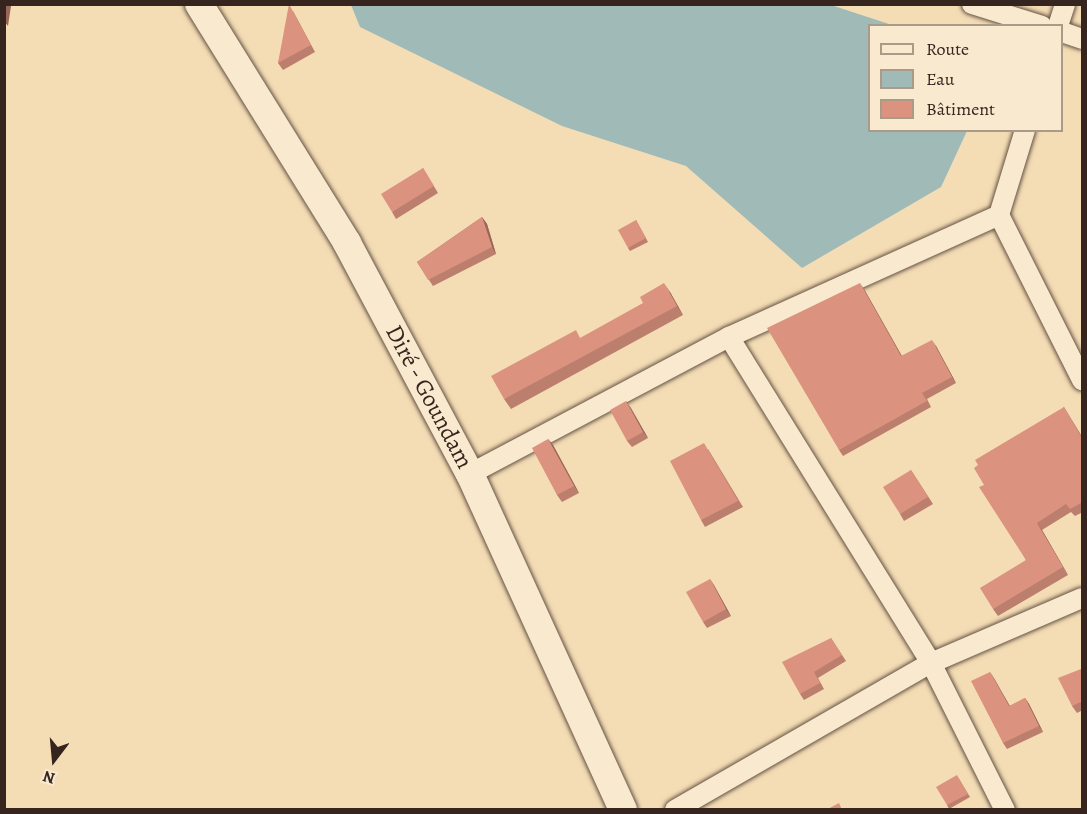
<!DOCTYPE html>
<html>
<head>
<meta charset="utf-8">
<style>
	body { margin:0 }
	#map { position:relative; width:1087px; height:814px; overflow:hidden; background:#f4ddb5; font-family:Alegreya,serif }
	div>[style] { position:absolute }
	.water>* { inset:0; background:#9fbab7 }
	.roads { filter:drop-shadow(0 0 2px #665244) drop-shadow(0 0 2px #665244) }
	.street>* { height:20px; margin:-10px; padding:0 10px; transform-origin:10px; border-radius:10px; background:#f8e9cf }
	.secondary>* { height:28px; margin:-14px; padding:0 14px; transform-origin:14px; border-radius:14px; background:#f8e9cf }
	.wall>* { inset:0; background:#bc7e6d }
	.shaded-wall>* { inset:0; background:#996759 }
	.building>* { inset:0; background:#db937f }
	span { translate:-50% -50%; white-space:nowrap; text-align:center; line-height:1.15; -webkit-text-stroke:4.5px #f8e9cf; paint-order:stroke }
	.street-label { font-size:24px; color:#36241e }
	.frame { position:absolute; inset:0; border:6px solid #36241e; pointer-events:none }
	.legend { position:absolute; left:868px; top:24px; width:195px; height:108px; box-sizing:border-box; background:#f8e9cf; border:2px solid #aa9a88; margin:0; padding:8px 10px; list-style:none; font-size:18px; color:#36241e }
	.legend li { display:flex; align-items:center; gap:12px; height:30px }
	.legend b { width:30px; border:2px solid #aa9a88 }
	.north { position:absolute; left:24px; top:730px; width:60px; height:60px; -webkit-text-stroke:4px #f8e9cf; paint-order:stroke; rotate:196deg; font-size:16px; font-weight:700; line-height:24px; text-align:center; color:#36241e }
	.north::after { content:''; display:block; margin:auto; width:21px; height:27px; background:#36241e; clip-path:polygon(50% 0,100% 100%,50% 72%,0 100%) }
</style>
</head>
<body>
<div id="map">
	<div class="water">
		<div style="clip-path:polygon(351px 5px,831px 5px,892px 25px,870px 26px,870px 130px,967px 131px,941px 187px,802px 268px,686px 166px,562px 126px,360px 27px)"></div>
	</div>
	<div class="roads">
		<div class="street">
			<div style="left:972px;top:4px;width:73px;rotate:17.4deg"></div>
			<div style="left:1058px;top:26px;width:23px;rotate:-72deg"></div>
			<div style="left:1062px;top:32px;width:21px;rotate:19deg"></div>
			<div style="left:1025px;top:130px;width:89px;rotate:107deg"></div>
			<div style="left:999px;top:215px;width:185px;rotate:63.3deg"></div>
			<div style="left:729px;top:337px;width:384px;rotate:58.2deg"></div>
			<div style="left:931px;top:663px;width:165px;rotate:63.3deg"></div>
			<div style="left:470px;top:474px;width:293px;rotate:-27.9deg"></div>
			<div style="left:729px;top:337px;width:296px;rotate:-24.3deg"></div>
			<div style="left:675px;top:810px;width:295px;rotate:-29.9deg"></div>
			<div style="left:931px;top:663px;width:164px;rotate:-23.3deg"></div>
		</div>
		<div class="secondary">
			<div style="left:199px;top:4px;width:281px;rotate:58.2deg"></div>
			<div style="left:347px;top:243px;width:262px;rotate:62deg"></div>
			<div style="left:470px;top:474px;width:369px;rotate:65.5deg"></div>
		</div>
	</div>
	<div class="wall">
		<div style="clip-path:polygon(293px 11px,315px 52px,283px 70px,278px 63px)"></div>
		<div style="clip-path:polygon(423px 168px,438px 193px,396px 219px,392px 212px)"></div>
		<div style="clip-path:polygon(482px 217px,487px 224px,496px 254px,433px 286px,417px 262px)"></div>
		<div style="clip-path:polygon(636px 220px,648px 242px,630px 251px,628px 248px)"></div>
		<div style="clip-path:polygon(864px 289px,902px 356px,936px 346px,956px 383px,927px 399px,931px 407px,843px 456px,839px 450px)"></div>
		<div style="clip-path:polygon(670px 292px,683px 315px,511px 409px,504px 399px)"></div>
		<div style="clip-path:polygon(626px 401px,648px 438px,632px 447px,627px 441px)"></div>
		<div style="clip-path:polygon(1064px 407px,1083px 438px,1083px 512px,1075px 516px,1071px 512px,1042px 530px,1068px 575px,998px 616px,993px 609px,1026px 560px,984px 485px)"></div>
		<div style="clip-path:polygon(548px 439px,553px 445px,579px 493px,562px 502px,557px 495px)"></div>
		<div style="clip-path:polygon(708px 449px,743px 507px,705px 527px,701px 520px)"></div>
		<div style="clip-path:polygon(911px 470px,933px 504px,904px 521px,900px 514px)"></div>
		<div style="clip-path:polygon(710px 579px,731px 616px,707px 628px,703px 622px)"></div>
		<div style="clip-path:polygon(831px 638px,846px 661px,818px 678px,824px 689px,804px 700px,800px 694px)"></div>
		<div style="clip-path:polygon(990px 672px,1010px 706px,1025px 698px,1029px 704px,1043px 732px,1007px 749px,1003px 743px)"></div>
		<div style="clip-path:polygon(1083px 672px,1083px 710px,1077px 713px,1072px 706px)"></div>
		<div style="clip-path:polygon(959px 779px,970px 797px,949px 809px,947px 805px)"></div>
	</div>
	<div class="shaded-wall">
		<div style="clip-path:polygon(6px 4px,10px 4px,11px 6px,8px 26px,4px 21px)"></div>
		<div style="clip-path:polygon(482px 217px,487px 224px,496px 254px,492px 247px)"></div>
		<div style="clip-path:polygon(664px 283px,670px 292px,683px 315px,677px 306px)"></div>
		<div style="clip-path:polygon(860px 283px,864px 289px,905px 362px,901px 356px)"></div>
		<div style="clip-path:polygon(932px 340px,936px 346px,956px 383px,952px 377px)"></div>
		<div style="clip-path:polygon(626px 401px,631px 408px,648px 438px,643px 432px)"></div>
		<div style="clip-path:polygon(548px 439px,553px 445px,579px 493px,574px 486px)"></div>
		<div style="clip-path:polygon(1037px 523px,1042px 530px,1068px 575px,1063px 567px)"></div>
		<div style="clip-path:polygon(710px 579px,714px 585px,731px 616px,726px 609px)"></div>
		<div style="clip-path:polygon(990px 672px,994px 678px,1013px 712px,1009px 706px)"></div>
		<div style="clip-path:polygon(1025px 698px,1029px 704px,1043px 732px,1039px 726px)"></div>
	</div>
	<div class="building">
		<div style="clip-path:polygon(289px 4px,311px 45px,278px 63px)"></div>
		<div style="clip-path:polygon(423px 168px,434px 186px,392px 212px,381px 194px)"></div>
		<div style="clip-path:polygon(482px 217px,492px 247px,428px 280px,417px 262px)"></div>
		<div style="clip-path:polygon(636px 220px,646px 238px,628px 248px,618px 230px)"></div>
		<div style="clip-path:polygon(664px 283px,677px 306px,504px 399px,491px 376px,576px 330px,580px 338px,643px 303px,640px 297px)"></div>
		<div style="clip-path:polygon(860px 283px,901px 356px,932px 340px,952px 377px,922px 393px,927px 401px,839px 450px,767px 328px)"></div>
		<div style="clip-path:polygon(626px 401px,643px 432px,627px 441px,610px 410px)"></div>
		<div style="clip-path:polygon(1064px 407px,1083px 440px,1083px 502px,1070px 509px,1066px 504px,1037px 523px,1063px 567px,993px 609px,980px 588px,1026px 560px,979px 487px,984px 485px,974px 468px,978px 465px,975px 460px)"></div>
		<div style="clip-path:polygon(548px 439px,574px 486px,557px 495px,532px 448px)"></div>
		<div style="clip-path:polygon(704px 443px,738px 501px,701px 520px,670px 461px)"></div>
		<div style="clip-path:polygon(911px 470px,928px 497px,900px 514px,883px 487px)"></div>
		<div style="clip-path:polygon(710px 579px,726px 609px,703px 622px,686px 592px)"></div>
		<div style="clip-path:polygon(831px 638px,842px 655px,814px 672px,820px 683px,800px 694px,782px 662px)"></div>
		<div style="clip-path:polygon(1081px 669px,1083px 672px,1083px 701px,1072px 706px,1058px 678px)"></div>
		<div style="clip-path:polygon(990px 672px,1009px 706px,1025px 698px,1039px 726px,1003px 743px,971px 681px)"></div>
		<div style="clip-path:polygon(957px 775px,968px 794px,947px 805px,936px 787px)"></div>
		<div style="clip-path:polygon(839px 803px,842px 810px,826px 810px)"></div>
	</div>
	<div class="street-label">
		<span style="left:429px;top:397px;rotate:62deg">Diré - Goundam</span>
	</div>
	<div class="frame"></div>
	<ul class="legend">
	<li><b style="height:8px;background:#f8e9cf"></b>Route</li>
	<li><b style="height:16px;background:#9fbab7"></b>Eau</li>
	<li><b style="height:16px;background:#db937f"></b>Bâtiment</li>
	</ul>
	<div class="north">N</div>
</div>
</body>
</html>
